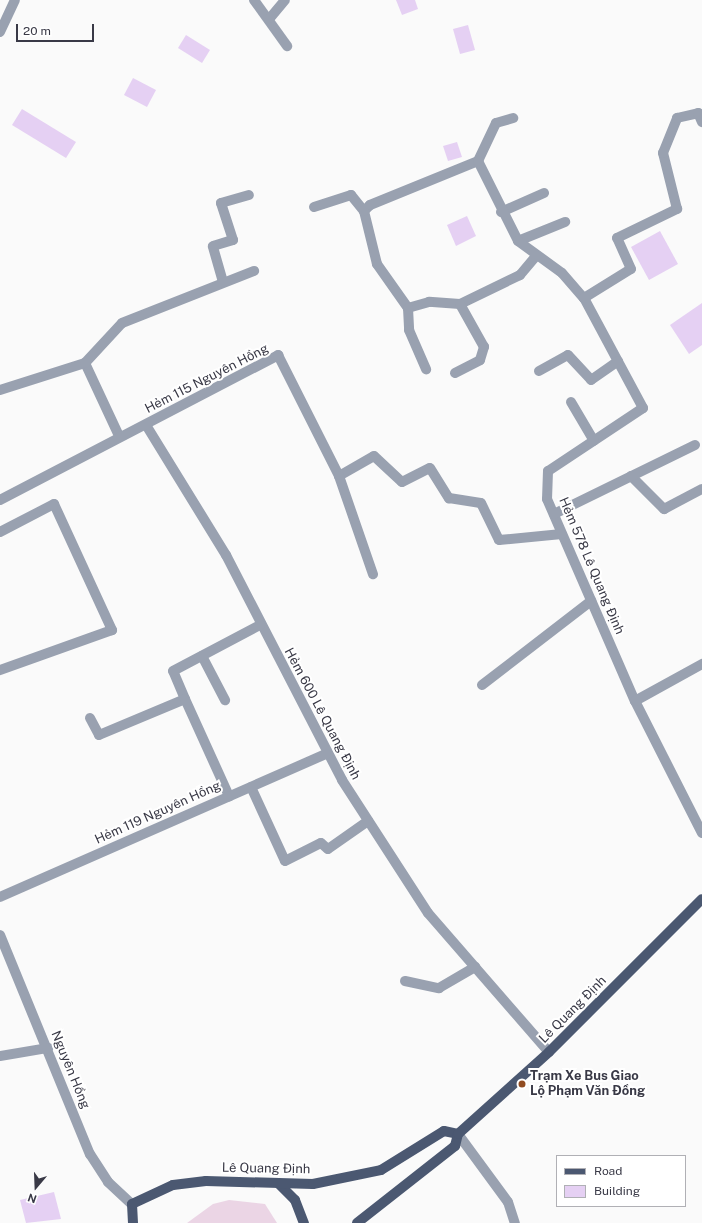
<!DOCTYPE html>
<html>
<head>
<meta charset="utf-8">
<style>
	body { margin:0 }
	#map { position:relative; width:702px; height:1223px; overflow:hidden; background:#fafafa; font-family:"Public Sans",sans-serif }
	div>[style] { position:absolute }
	.green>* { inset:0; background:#ebd5e5 }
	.building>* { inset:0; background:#e5d0f3 }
	.minor>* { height:10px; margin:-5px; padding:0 5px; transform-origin:5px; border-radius:5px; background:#99a1b0 }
	.major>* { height:10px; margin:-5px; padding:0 5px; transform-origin:5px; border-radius:5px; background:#4b5871 }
	.dots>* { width:11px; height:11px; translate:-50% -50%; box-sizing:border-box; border:2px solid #fff; border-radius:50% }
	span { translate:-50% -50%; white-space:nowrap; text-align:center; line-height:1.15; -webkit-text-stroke:4px #fff; paint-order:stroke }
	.street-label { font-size:13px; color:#393946 }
	.poi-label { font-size:13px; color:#393946; font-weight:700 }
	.left { translate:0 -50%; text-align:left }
	.legend { position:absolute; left:556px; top:1155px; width:130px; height:52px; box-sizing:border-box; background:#fff; border:1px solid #b0b0b5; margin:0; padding:5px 7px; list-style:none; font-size:12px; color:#393946 }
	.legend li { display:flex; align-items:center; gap:8px; height:20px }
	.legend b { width:20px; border:1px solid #b0b0b5 }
	.north { position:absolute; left:16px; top:1167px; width:40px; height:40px; -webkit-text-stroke:3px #fff; paint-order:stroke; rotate:199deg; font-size:11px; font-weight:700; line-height:16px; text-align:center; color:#393946 }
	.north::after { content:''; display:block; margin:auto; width:14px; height:18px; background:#393946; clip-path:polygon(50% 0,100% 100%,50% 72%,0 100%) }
	.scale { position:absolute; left:16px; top:24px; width:78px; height:18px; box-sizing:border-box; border:2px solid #393946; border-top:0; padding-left:5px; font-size:12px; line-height:14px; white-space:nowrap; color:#393946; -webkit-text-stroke:3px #fff; paint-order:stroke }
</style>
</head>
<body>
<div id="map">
	<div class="green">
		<div style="clip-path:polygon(229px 1200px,265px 1204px,277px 1223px,187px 1223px,213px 1204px)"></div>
	</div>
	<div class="building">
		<div style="clip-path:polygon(396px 0,415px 0,418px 9px,402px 15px)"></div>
		<div style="clip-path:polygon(468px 25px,475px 50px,460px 54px,453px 29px)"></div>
		<div style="clip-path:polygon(186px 35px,210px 50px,202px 63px,178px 48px)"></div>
		<div style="clip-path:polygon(133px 78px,156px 90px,147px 107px,124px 95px)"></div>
		<div style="clip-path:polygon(22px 109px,76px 142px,66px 158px,12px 125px)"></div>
		<div style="clip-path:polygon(457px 142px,462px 157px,448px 161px,443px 146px)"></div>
		<div style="clip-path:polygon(467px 216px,476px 236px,456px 246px,447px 225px)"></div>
		<div style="clip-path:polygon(660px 231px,678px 264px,649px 280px,631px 247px)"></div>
		<div style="clip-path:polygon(702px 303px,702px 345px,689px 354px,670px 325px)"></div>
		<div style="clip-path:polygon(54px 1192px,61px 1219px,26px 1223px,20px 1200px)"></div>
	</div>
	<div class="minor">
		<div style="left:254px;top:0;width:57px;rotate:54.3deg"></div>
		<div style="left:270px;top:18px;width:23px;rotate:-50deg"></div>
		<div style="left:0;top:32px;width:35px;rotate:-65deg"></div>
		<div style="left:478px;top:161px;width:42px;rotate:-64.7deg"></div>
		<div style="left:496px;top:123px;width:18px;rotate:-16deg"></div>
		<div style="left:314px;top:207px;width:39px;rotate:-18deg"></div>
		<div style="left:351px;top:195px;width:21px;rotate:51deg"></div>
		<div style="left:501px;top:212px;width:47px;rotate:-23.8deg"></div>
		<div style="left:518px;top:241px;width:51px;rotate:-22deg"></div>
		<div style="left:536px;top:256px;width:25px;rotate:130deg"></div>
		<div style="left:520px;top:275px;width:67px;rotate:154.2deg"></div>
		<div style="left:460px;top:304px;width:31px;rotate:-176deg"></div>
		<div style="left:429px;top:302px;width:22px;rotate:164deg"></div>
		<div style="left:408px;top:308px;width:54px;rotate:-125.2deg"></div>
		<div style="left:377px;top:264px;width:55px;rotate:-103.8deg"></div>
		<div style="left:364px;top:211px;width:8px;rotate:-45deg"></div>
		<div style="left:370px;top:205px;width:117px;rotate:-22.2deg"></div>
		<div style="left:478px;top:161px;width:89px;rotate:63.4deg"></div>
		<div style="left:518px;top:241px;width:54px;rotate:36deg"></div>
		<div style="left:562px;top:273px;width:33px;rotate:49deg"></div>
		<div style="left:584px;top:298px;width:125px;rotate:61.8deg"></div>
		<div style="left:643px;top:408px;width:114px;rotate:146.4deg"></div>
		<div style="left:548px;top:471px;width:28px;rotate:92deg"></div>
		<div style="left:547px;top:499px;width:220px;rotate:66.5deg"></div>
		<div style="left:635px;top:701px;width:148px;rotate:63.1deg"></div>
		<div style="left:223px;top:282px;width:37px;rotate:-106deg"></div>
		<div style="left:213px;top:246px;width:21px;rotate:-17deg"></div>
		<div style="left:233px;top:240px;width:39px;rotate:-108deg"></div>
		<div style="left:221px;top:203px;width:29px;rotate:-16deg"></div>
		<div style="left:584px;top:298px;width:55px;rotate:-31.7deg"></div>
		<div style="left:631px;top:269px;width:34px;rotate:-114deg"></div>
		<div style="left:617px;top:238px;width:67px;rotate:-25.8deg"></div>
		<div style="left:677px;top:209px;width:58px;rotate:-104deg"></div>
		<div style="left:663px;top:153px;width:38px;rotate:-68deg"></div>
		<div style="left:677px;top:118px;width:22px;rotate:-13deg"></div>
		<div style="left:698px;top:113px;width:10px;rotate:66deg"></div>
		<div style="left:408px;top:308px;width:22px;rotate:87deg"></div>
		<div style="left:409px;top:330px;width:43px;rotate:66.4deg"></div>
		<div style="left:85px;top:363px;width:81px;rotate:65deg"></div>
		<div style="left:539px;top:371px;width:33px;rotate:-29deg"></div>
		<div style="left:568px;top:355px;width:34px;rotate:47deg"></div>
		<div style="left:591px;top:380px;width:33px;rotate:-35deg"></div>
		<div style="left:455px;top:373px;width:28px;rotate:-27deg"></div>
		<div style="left:480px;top:360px;width:14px;rotate:-73deg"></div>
		<div style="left:484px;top:347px;width:49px;rotate:-119.2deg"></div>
		<div style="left:0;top:390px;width:89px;rotate:-17.6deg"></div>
		<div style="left:85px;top:363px;width:54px;rotate:-47.2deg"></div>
		<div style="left:122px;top:323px;width:142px;rotate:-21.5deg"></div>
		<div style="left:571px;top:402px;width:45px;rotate:59.5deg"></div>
		<div style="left:146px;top:425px;width:153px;rotate:58.4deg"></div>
		<div style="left:226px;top:555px;width:253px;rotate:62.7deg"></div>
		<div style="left:342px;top:780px;width:158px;rotate:57.1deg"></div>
		<div style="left:428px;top:913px;width:184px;rotate:49deg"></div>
		<div style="left:339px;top:476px;width:40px;rotate:-29.7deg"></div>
		<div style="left:374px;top:456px;width:38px;rotate:43deg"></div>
		<div style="left:402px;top:482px;width:31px;rotate:-27deg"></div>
		<div style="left:430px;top:468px;width:36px;rotate:58deg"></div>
		<div style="left:449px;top:498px;width:32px;rotate:9deg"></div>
		<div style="left:481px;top:503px;width:41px;rotate:64.1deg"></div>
		<div style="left:499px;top:540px;width:63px;rotate:-5.4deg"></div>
		<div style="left:631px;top:476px;width:47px;rotate:45deg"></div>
		<div style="left:664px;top:509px;width:43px;rotate:-27.8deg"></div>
		<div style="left:0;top:500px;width:314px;rotate:-27.5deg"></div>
		<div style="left:278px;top:355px;width:136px;rotate:63.2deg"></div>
		<div style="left:339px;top:476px;width:104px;rotate:70.9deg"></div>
		<div style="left:554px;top:514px;width:157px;rotate:-26.1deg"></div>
		<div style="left:0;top:532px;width:61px;rotate:-27.4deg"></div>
		<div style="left:54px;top:504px;width:139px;rotate:65.3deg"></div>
		<div style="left:112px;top:630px;width:119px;rotate:160.3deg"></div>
		<div style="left:202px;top:656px;width:50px;rotate:62.4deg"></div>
		<div style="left:482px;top:685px;width:138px;rotate:-37.6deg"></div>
		<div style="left:185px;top:699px;width:30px;rotate:-113deg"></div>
		<div style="left:173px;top:671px;width:98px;rotate:-27.9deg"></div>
		<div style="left:635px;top:701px;width:77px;rotate:-28.9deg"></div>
		<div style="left:90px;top:718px;width:19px;rotate:62deg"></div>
		<div style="left:99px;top:735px;width:93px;rotate:-22.7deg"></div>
		<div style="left:185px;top:699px;width:107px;rotate:65.6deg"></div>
		<div style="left:251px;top:787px;width:81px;rotate:65.3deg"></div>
		<div style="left:285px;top:861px;width:40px;rotate:-26.6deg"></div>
		<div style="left:321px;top:843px;width:9px;rotate:41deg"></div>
		<div style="left:328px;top:849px;width:49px;rotate:-35deg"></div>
		<div style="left:0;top:897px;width:356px;rotate:-23.7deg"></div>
		<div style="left:0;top:935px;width:237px;rotate:67.7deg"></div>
		<div style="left:90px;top:1154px;width:33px;rotate:57deg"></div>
		<div style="left:108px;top:1182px;width:33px;rotate:43deg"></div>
		<div style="left:405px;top:981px;width:35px;rotate:12deg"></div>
		<div style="left:439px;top:988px;width:42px;rotate:-30.3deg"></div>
		<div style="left:0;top:1056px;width:49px;rotate:-9.5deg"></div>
		<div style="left:458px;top:1134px;width:84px;rotate:53.7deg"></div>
		<div style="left:508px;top:1202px;width:22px;rotate:72deg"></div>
	</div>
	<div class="major">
		<div style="left:278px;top:1183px;width:24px;rotate:45deg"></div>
		<div style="left:295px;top:1200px;width:25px;rotate:69deg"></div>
		<div style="left:133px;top:1223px;width:19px;rotate:-93deg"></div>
		<div style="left:132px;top:1204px;width:45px;rotate:-24.9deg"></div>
		<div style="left:173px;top:1185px;width:33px;rotate:-7deg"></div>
		<div style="left:206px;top:1181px;width:107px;rotate:1.6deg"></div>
		<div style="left:313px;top:1184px;width:69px;rotate:-11.6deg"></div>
		<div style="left:381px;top:1170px;width:74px;rotate:-31.8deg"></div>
		<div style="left:444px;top:1131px;width:14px;rotate:12deg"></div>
		<div style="left:357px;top:1223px;width:125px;rotate:-38.2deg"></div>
		<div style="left:455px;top:1146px;width:12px;rotate:-76deg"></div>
		<div style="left:458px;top:1134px;width:122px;rotate:-42deg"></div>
		<div style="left:549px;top:1052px;width:216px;rotate:-45deg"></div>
	</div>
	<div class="dots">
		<div style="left:522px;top:1084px;background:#914c21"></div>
	</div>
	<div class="street-label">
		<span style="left:207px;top:379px;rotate:-27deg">Hẻm 115 Nguyên Hồng</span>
		<span style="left:591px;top:566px;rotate:67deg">Hẻm 578 Lê Quang Định</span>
		<span style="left:322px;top:714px;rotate:62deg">Hẻm 600 Lê Quang Định</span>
		<span style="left:158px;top:813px;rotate:-24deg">Hẻm 119 Nguyên Hồng</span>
		<span style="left:573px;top:1010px;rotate:-45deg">Lê Quang Định</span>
		<span style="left:70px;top:1070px;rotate:68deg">Nguyên Hồng</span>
		<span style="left:266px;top:1169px;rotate:1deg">Lê Quang Định</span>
	</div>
	<div class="poi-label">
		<span class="left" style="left:530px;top:1084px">Trạm Xe Bus Giao<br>Lộ Phạm Văn Đồng</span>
	</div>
	<ul class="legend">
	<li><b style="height:5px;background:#4b5871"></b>Road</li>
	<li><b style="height:11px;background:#e5d0f3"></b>Building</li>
	</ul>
	<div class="north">N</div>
	<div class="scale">20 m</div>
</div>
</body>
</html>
